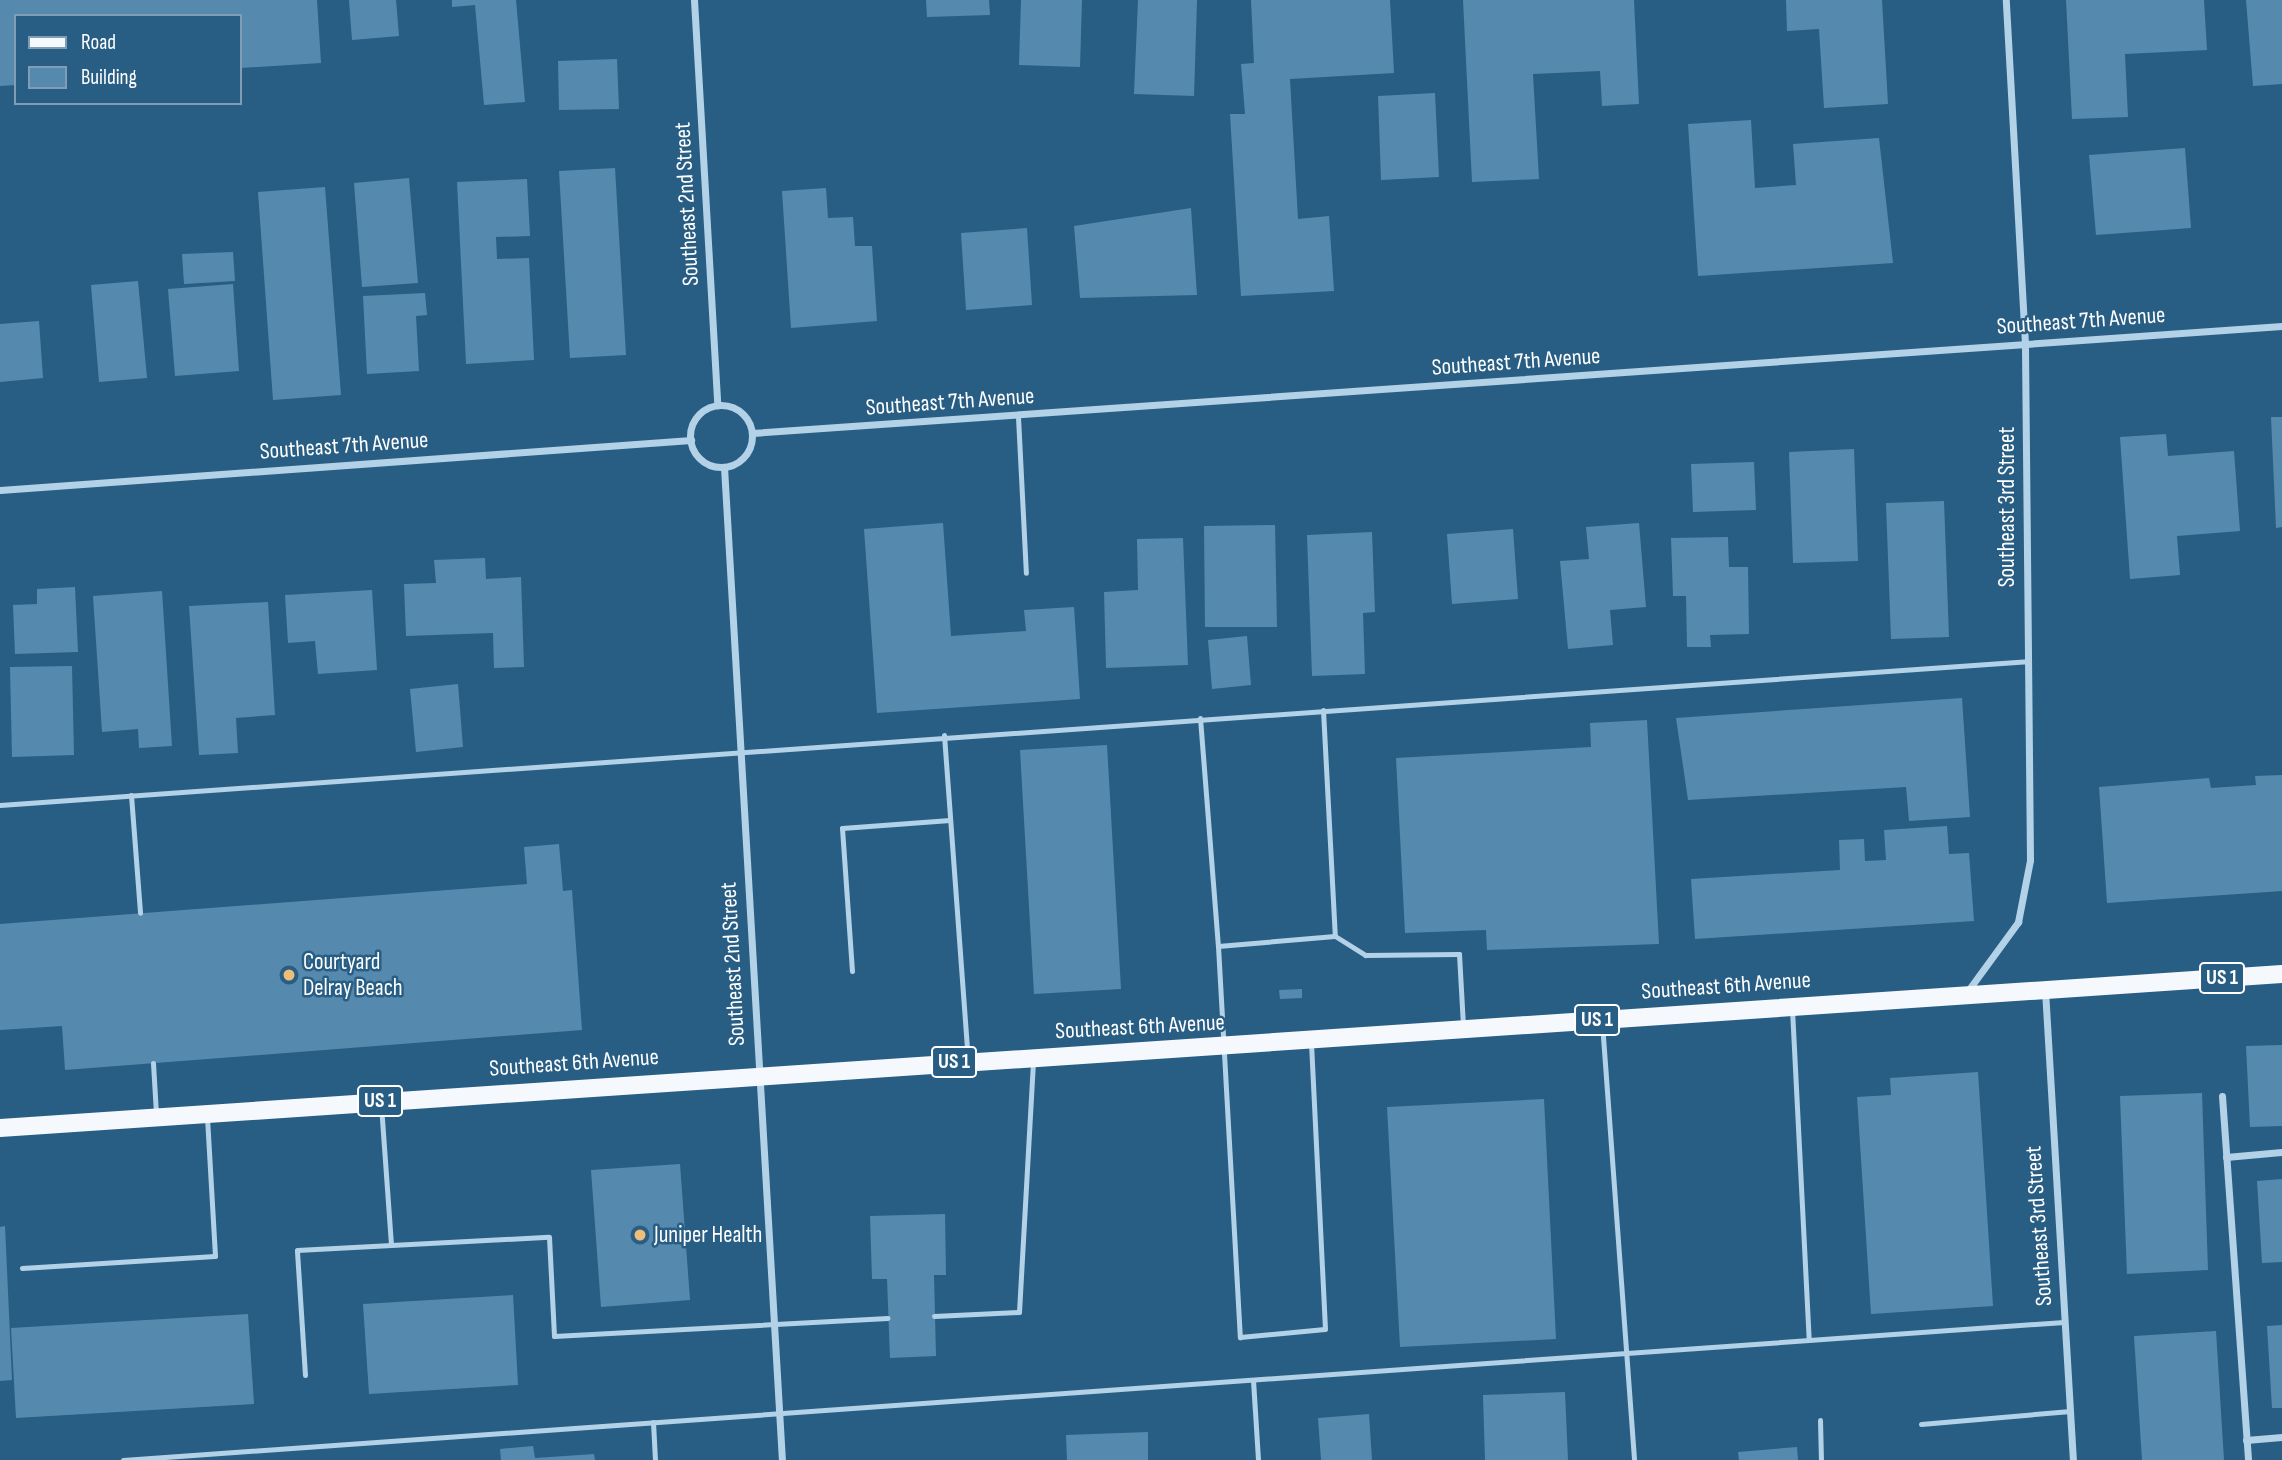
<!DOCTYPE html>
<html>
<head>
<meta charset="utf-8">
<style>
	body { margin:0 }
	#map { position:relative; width:2282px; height:1460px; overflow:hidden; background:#295e84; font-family:"Sofia Sans Condensed",sans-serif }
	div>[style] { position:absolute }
	.building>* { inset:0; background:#5689ae }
	.lane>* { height:5px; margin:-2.5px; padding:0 2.5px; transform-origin:2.5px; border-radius:2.5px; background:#b3d2e7 }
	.street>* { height:7px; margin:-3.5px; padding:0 3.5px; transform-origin:3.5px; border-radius:3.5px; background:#b3d2e7 }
	.street>.ring { margin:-3.5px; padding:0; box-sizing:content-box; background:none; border:7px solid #b3d2e7; border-radius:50% }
	.primary>* { height:18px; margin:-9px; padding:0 9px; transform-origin:9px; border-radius:9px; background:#f5f9fe }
	.dots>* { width:19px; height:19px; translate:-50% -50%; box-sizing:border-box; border:4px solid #295e84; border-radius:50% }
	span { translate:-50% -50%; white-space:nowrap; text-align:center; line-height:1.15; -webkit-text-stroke:5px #295e84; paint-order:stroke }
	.shield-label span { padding:2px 5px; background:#295e84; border:2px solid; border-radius:5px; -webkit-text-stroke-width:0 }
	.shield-label { font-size:21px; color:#fff; font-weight:700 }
	.street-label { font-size:23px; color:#fff }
	.poi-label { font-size:23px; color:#fff }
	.left { translate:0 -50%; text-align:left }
	.legend { position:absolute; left:14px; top:14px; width:228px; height:91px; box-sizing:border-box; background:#295e84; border:2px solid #7f9eb5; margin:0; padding:9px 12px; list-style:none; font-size:21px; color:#fff }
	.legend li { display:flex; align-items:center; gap:14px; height:35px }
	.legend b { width:35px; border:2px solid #7f9eb5 }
</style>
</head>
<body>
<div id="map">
	<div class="building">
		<div style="clip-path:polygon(0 0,317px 0,321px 63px,240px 68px,240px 16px,16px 16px,16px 85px,0 86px)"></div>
		<div style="clip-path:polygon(349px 0,396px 0,399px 36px,352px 40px)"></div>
		<div style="clip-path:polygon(452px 0,516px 0,525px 102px,484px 105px,475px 5px,452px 7px)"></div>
		<div style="clip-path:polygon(926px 0,989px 0,990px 15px,927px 17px)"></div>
		<div style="clip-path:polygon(1021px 0,1082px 0,1080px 67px,1019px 65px)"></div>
		<div style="clip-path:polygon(1138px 0,1197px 0,1194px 96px,1134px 94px)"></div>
		<div style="clip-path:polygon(1251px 0,1390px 0,1394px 73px,1290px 79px,1298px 219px,1329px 216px,1334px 291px,1241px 296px,1230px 114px,1245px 114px,1241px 64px,1254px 63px)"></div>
		<div style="clip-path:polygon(1463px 0,1634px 0,1639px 104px,1602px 106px,1600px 71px,1533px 74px,1539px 179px,1472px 182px)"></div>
		<div style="clip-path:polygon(1786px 0,1882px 0,1888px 104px,1824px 108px,1819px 29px,1787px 31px)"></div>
		<div style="clip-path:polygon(2066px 0,2204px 0,2207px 50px,2125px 54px,2128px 117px,2072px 119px)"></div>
		<div style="clip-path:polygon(2246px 0,2282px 0,2282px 84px,2253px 86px)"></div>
		<div style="clip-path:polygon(617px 59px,619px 109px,559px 110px,558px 61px)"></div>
		<div style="clip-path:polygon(1435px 93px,1439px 177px,1381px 180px,1378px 96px)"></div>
		<div style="clip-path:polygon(1751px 120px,1755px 188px,1796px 185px,1793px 144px,1879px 138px,1893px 263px,1698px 276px,1688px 124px)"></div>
		<div style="clip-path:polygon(2185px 148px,2191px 228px,2096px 235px,2089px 155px)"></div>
		<div style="clip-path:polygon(615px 168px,626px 355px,570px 358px,559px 171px)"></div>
		<div style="clip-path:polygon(409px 178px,418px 283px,362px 287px,354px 183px)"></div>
		<div style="clip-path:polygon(527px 179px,530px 236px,496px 237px,497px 259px,529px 258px,534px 360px,466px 364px,457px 182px)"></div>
		<div style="clip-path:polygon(325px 187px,341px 395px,273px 400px,258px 192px)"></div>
		<div style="clip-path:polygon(826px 188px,828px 218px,853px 217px,855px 246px,872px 246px,877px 321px,791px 328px,782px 191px)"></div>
		<div style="clip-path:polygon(1191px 208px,1197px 295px,1080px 298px,1074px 226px)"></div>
		<div style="clip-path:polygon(1027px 228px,1032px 305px,966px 310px,961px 233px)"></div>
		<div style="clip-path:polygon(233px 252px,235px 281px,184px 284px,182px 254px)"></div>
		<div style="clip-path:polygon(138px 281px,147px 378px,99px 382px,91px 285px)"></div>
		<div style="clip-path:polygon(233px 284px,239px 371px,175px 376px,168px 289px)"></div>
		<div style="clip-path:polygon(425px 293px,427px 315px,416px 316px,419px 371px,367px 374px,363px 296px)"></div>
		<div style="clip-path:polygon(39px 321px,43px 378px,0 382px,0 324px)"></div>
		<div style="clip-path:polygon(2271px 417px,2282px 417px,2282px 527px,2276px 528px)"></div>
		<div style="clip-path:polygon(2166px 434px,2168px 456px,2234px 451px,2240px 531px,2177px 536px,2180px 575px,2130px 579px,2120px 437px)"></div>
		<div style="clip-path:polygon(1854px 449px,1858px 561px,1793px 563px,1789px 452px)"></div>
		<div style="clip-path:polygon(1754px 462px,1756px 510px,1693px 512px,1691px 464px)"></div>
		<div style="clip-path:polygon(1944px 501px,1949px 637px,1891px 639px,1886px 503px)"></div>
		<div style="clip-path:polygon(943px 523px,951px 636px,1026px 631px,1024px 610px,1074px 607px,1080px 699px,877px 713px,864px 529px)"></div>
		<div style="clip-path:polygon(1639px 523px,1646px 607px,1610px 610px,1613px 645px,1568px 649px,1560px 561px,1589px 559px,1586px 527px)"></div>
		<div style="clip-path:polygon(1275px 525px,1277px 627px,1205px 627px,1204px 526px)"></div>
		<div style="clip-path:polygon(1513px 529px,1518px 599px,1452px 604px,1447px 534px)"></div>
		<div style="clip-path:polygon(1372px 532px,1375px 612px,1363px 613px,1365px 674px,1312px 676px,1307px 535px)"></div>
		<div style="clip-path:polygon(1728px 537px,1729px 567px,1748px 567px,1749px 634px,1710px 635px,1711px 647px,1687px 647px,1686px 596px,1673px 596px,1671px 538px)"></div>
		<div style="clip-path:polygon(1183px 538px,1188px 665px,1106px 668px,1104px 592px,1138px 590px,1137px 539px)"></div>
		<div style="clip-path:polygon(485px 558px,486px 579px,521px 577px,524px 667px,494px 668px,493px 633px,406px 636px,404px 584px,436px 583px,434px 560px)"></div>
		<div style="clip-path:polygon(75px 587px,78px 652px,15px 654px,13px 605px,37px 604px,37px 589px)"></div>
		<div style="clip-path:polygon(372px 590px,377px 670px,318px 674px,315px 641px,288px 643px,285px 595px)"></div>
		<div style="clip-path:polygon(162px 591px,172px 746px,139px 748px,138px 729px,102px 732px,93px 596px)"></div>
		<div style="clip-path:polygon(268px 602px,275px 715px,236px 718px,238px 753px,199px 755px,189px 606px)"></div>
		<div style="clip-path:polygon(1247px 636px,1251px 685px,1212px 689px,1208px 640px)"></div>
		<div style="clip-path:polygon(72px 666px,74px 755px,12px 757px,10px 667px)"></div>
		<div style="clip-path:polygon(458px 684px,463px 747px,416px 752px,410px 689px)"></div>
		<div style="clip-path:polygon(1962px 698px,1970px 817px,1909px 821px,1906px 787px,1688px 800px,1676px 718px)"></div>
		<div style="clip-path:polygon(1647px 720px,1659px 944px,1487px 950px,1486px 930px,1405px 933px,1396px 758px,1591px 747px,1590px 723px)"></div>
		<div style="clip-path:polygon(1107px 745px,1121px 989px,1034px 994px,1020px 750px)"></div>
		<div style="clip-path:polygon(2282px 775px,2282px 891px,2107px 903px,2099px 787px,2209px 778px,2211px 788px,2256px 785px,2255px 776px)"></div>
		<div style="clip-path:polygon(1947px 826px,1949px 854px,1969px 853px,1974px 921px,1695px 939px,1691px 879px,1840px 870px,1839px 840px,1864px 839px,1865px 861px,1886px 860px,1884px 830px)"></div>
		<div style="clip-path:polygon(559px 844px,563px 891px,572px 890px,582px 1030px,65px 1070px,62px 1026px,0 1030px,0 924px,527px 884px,524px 847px)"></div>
		<div style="clip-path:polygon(1302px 989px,1302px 998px,1280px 999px,1279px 990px)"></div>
		<div style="clip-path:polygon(2282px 1045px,2282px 1126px,2250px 1127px,2246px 1046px)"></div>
		<div style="clip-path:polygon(1978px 1072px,1993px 1306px,1871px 1314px,1857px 1097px,1891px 1095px,1890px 1078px)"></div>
		<div style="clip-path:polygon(2202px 1093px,2208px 1270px,2127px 1274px,2120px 1096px)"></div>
		<div style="clip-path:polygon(1544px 1099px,1556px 1339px,1400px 1347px,1387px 1107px)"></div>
		<div style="clip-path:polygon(680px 1164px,690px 1300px,601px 1307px,591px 1170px)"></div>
		<div style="clip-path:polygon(2282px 1179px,2282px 1262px,2262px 1263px,2257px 1181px)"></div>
		<div style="clip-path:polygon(945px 1214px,946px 1275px,934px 1275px,936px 1356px,890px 1358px,887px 1279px,872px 1279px,870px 1216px)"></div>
		<div style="clip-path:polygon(5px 1226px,12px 1380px,0 1381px,0 1227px)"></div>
		<div style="clip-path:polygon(513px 1295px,518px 1385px,369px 1394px,363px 1304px)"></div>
		<div style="clip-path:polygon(248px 1314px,254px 1404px,16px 1418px,11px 1328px)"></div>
		<div style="clip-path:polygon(2282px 1325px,2282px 1408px,2272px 1408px,2267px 1326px)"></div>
		<div style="clip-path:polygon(2216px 1331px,2224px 1460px,2142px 1460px,2134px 1336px)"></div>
		<div style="clip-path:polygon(1565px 1392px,1568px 1460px,1485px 1460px,1483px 1395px)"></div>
		<div style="clip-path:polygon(1369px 1414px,1372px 1460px,1321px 1460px,1318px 1418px)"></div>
		<div style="clip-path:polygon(1148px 1432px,1148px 1460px,1067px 1460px,1066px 1435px)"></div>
		<div style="clip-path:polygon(533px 1446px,535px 1458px,594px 1454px,595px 1460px,501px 1460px,500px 1449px)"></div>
		<div style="clip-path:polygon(1797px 1447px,1798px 1460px,1739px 1460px,1738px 1452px)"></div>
	</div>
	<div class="lane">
		<div style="left:1018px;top:417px;width:156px;rotate:87.1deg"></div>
		<div style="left:1323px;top:710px;width:226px;rotate:87deg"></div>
		<div style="left:1200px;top:718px;width:229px;rotate:85.5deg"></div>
		<div style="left:1218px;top:946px;width:117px;rotate:-4.9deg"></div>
		<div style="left:1335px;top:936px;width:36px;rotate:32deg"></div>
		<div style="left:1365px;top:955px;width:94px;rotate:-0.6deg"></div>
		<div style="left:1459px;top:954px;width:71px;rotate:86.8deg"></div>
		<div style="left:944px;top:735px;width:324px;rotate:85.8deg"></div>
		<div style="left:131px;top:795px;width:118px;rotate:85.6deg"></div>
		<div style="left:0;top:805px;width:2032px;rotate:-4.06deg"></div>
		<div style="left:1218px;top:946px;width:392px;rotate:86.8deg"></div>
		<div style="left:1240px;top:1337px;width:85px;rotate:-5.4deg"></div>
		<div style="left:1325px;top:1329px;width:287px;rotate:-92.8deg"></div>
		<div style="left:852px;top:971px;width:143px;rotate:-94deg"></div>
		<div style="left:842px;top:828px;width:108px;rotate:-4.2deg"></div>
		<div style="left:1792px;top:1009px;width:331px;rotate:87.1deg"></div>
		<div style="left:1602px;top:1023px;width:438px;rotate:85.8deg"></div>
		<div style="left:153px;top:1063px;width:51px;rotate:86.6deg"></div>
		<div style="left:381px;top:1105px;width:140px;rotate:85.9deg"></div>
		<div style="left:22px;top:1268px;width:193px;rotate:-3.6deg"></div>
		<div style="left:215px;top:1256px;width:139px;rotate:-93.3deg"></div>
		<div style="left:934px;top:1316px;width:85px;rotate:-2.7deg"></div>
		<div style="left:1019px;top:1312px;width:251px;rotate:-86.8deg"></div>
		<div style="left:305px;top:1375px;width:125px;rotate:-93.7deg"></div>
		<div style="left:297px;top:1250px;width:252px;rotate:-3deg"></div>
		<div style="left:549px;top:1237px;width:99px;rotate:87.1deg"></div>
		<div style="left:554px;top:1336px;width:334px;rotate:-3.1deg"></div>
		<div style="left:1253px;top:1380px;width:80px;rotate:86.4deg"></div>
		<div style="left:1820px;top:1420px;width:40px;rotate:88.6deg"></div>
		<div style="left:653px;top:1422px;width:38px;rotate:87deg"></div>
		<div style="left:1921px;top:1424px;width:150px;rotate:-5deg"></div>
		<div style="left:123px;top:1460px;width:1946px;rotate:-4.07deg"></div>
	</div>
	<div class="street">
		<div style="left:694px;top:0;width:406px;rotate:86.7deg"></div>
		<div class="ring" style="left:690px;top:405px;width:55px;height:55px"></div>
		<div style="left:752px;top:433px;width:1534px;rotate:-4deg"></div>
		<div style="left:724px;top:467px;width:995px;rotate:86.66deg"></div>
		<div style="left:0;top:490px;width:693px;rotate:-4.14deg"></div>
		<div style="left:2045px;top:990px;width:471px;rotate:86.6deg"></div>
		<div style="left:1967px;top:992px;width:87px;rotate:-53.9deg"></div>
		<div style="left:2018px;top:922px;width:63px;rotate:-79deg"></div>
		<div style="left:2030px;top:860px;width:516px;rotate:-90.56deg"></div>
		<div style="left:2025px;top:344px;width:345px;rotate:-93.2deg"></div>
		<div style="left:2222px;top:1096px;width:365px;rotate:85.9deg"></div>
		<div style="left:2226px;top:1157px;width:56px;rotate:-5.1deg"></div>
		<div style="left:2246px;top:1440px;width:36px;rotate:-5deg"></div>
	</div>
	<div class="primary">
		<div style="left:0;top:1128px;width:2287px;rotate:-3.86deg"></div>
	</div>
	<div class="dots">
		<div style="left:289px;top:975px;background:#eebd7a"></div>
		<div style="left:640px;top:1235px;background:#eebd7a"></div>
	</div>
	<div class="shield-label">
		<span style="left:2222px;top:978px">US 1</span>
		<span style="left:1597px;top:1020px">US 1</span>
		<span style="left:954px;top:1062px">US 1</span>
		<span style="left:380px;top:1101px">US 1</span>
	</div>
	<div class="street-label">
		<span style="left:687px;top:204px;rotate:-93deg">Southeast 2nd Street</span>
		<span style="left:2081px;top:321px;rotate:-4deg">Southeast 7th Avenue</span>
		<span style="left:1516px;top:362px;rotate:-4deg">Southeast 7th Avenue</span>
		<span style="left:950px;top:402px;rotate:-4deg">Southeast 7th Avenue</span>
		<span style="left:344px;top:446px;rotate:-4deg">Southeast 7th Avenue</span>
		<span style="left:2007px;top:507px;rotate:-90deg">Southeast 3rd Street</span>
		<span style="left:733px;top:964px;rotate:-93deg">Southeast 2nd Street</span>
		<span style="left:1726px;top:986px;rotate:-4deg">Southeast 6th Avenue</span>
		<span style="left:1140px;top:1027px;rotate:-3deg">Southeast 6th Avenue</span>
		<span style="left:574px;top:1063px;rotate:-4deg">Southeast 6th Avenue</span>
		<span style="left:2039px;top:1226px;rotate:-94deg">Southeast 3rd Street</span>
	</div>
	<div class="poi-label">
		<span class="left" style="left:303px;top:975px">Courtyard<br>Delray Beach</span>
		<span class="left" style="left:654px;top:1235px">Juniper Health</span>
	</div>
	<ul class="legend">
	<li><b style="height:9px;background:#f5f9fe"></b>Road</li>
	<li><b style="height:19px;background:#5689ae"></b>Building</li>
	</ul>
</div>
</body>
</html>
